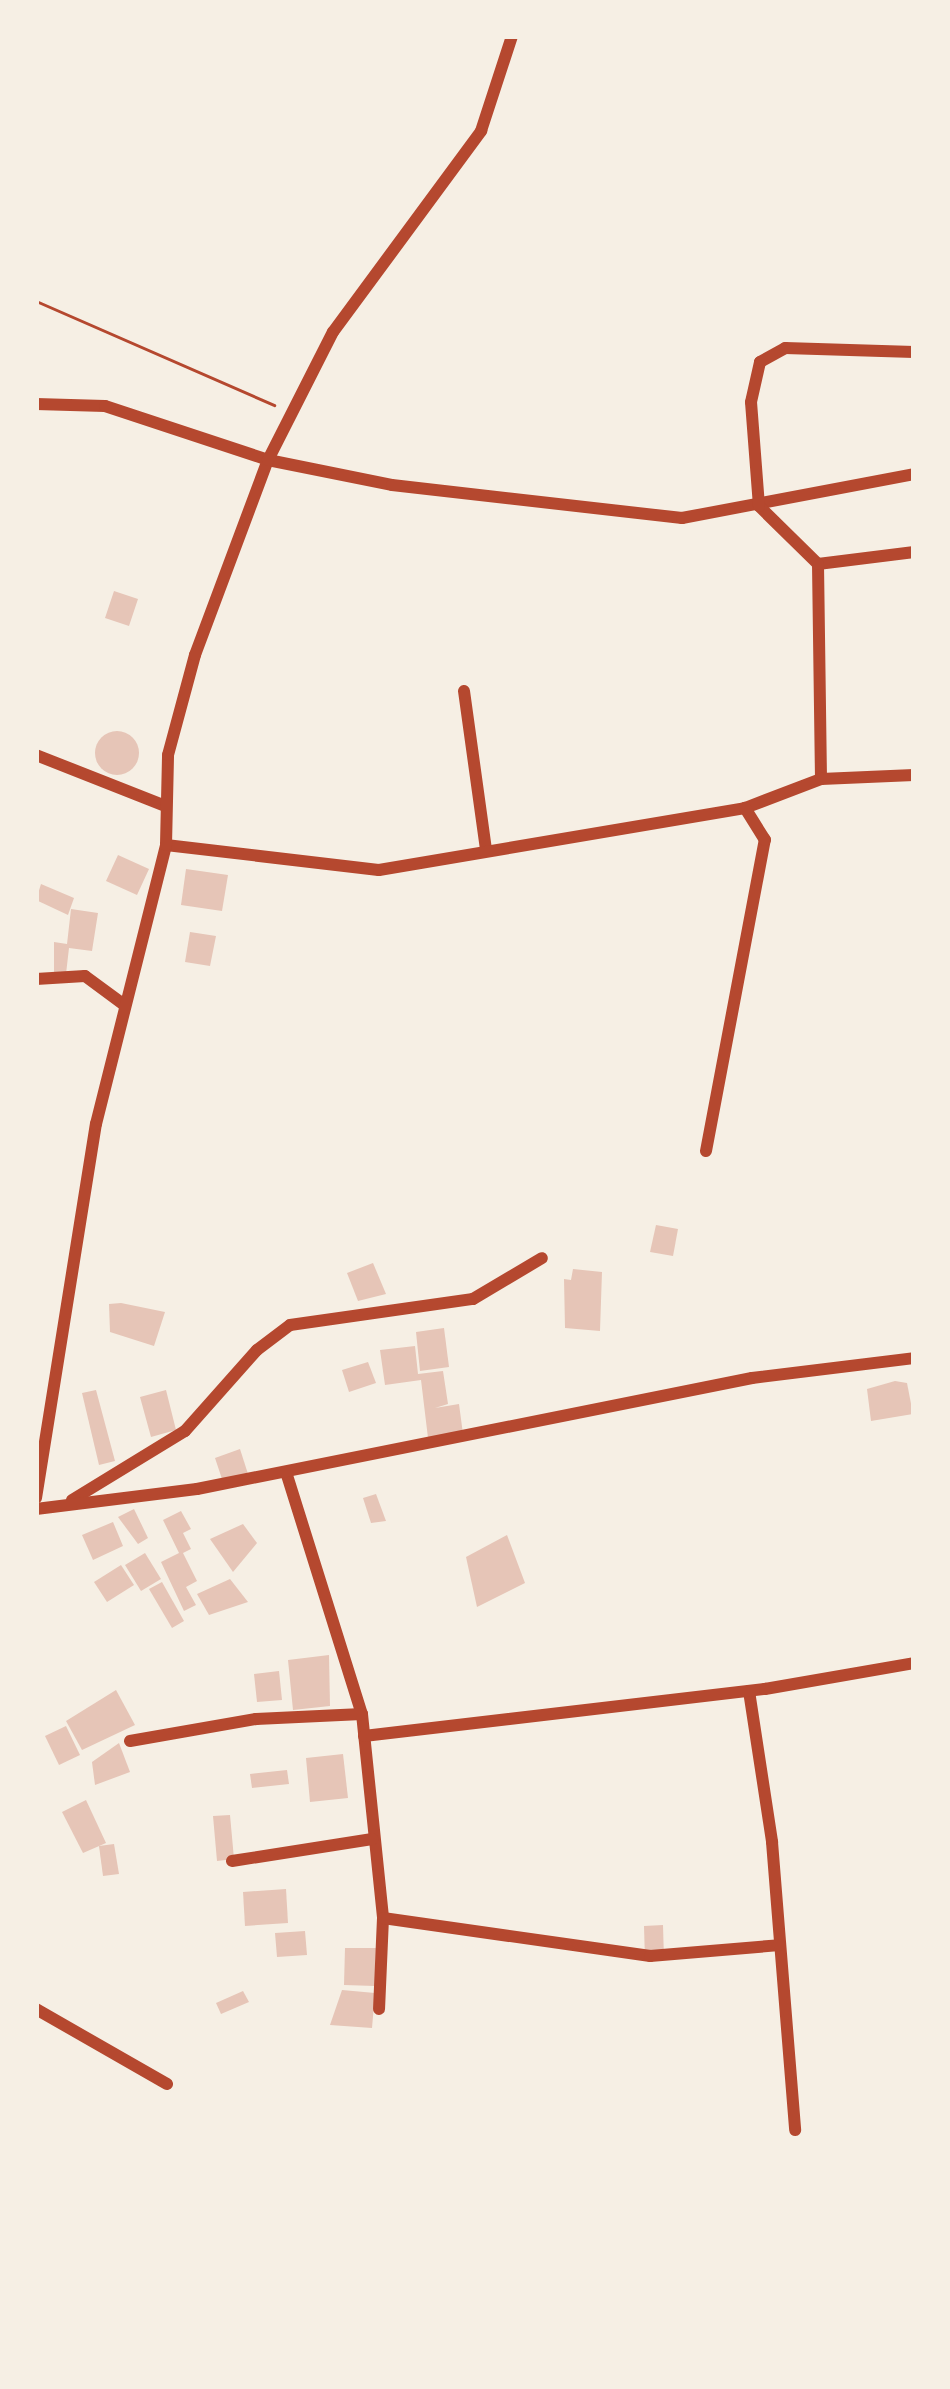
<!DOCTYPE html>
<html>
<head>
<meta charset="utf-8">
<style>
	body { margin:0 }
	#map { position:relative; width:950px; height:2389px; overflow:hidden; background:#f6efe4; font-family:"Exo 2",sans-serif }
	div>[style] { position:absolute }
	.building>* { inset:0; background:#e6c5b7 }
	.round { border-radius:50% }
	.path>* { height:3px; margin:-1.5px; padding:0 1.5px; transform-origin:1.5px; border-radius:1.5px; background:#b5482f }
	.minor>* { height:12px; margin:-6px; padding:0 6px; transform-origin:6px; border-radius:6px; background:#b5482f }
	span { translate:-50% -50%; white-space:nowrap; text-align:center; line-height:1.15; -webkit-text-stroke:10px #f6efe4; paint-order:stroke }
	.frame { position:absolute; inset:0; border:39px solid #f6efe4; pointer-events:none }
</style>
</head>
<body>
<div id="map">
	<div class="building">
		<div style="clip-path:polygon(114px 591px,138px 599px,129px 626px,105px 618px)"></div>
		<div class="round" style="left:95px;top:731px;width:44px;height:44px"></div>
		<div style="clip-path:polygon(118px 855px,149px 869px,137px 895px,106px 881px)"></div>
		<div style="clip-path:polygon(186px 869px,228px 875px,222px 911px,181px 905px)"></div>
		<div style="clip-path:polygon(41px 884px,74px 898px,68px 915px,36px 900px)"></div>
		<div style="clip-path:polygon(71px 909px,98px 913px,92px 951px,69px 948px,66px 974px,54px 972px,54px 942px,67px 944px)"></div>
		<div style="clip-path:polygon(190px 932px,216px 936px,210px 966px,185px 962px)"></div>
		<div style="clip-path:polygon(656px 1225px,678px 1229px,673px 1256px,650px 1252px)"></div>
		<div style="clip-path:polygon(373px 1263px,386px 1294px,358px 1301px,347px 1273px)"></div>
		<div style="clip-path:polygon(573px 1269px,602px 1272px,600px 1331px,565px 1328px,564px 1279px,571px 1280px)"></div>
		<div style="clip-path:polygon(121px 1303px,165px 1312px,154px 1346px,110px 1332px,109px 1304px)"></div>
		<div style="clip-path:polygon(444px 1328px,449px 1367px,420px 1371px,416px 1332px)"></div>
		<div style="clip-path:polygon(415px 1346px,418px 1374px,443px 1371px,448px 1404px,435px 1408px,459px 1404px,463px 1434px,428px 1438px,421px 1380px,385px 1385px,380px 1350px)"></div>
		<div style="clip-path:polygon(368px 1362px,376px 1383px,349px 1392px,342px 1370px)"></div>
		<div style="clip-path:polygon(895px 1381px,907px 1383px,913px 1414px,871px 1421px,867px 1389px)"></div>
		<div style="clip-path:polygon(96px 1390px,115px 1461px,99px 1465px,82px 1393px)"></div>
		<div style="clip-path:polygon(166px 1390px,176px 1430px,151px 1437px,140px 1397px)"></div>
		<div style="clip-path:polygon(240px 1449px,248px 1474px,223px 1482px,215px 1458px)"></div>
		<div style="clip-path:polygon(376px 1494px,386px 1521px,371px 1523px,363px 1498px)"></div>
		<div style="clip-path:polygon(134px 1509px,148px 1538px,138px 1544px,118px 1517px)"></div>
		<div style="clip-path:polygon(181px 1511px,191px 1529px,183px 1533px,191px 1549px,183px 1553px,197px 1581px,186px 1587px,196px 1605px,184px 1611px,161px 1562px,179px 1553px,163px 1520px)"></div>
		<div style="clip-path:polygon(113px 1522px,123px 1546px,93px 1560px,82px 1535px)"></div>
		<div style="clip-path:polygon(243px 1524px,257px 1543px,233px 1572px,210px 1539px)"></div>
		<div style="clip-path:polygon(507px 1535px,525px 1583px,477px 1607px,466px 1557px)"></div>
		<div style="clip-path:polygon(145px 1553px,161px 1579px,141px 1591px,125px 1565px)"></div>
		<div style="clip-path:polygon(121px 1565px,134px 1585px,107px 1602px,94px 1582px)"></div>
		<div style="clip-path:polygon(230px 1579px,248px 1602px,209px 1615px,197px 1594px)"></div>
		<div style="clip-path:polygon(162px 1582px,184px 1621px,172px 1628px,149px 1589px)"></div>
		<div style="clip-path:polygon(329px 1655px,330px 1706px,293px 1710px,288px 1660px)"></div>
		<div style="clip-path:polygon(279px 1671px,282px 1700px,257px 1702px,254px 1674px)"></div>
		<div style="clip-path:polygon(116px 1690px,135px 1725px,82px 1750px,66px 1721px)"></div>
		<div style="clip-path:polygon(66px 1726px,80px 1755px,59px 1765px,45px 1736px)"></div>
		<div style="clip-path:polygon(119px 1743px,130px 1772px,95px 1785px,92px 1762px)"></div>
		<div style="clip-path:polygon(343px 1754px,348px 1798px,310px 1802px,306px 1758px)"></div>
		<div style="clip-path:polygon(287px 1770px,289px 1784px,252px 1788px,250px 1774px)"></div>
		<div style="clip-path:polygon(86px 1800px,106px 1843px,83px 1853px,62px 1812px)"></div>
		<div style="clip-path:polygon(230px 1815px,234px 1859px,217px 1861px,213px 1816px)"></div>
		<div style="clip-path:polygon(114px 1844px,119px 1874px,103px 1876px,99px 1846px)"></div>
		<div style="clip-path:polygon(286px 1889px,288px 1923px,245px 1926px,243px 1892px)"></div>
		<div style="clip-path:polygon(663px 1925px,664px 1960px,645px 1961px,644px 1926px)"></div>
		<div style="clip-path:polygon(305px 1931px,307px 1955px,277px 1957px,275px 1933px)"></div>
		<div style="clip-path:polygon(345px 1948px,376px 1948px,375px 1986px,344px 1985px)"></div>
		<div style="clip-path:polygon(342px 1990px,375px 1993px,372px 2028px,330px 2025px)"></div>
		<div style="clip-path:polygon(243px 1991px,249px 2002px,221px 2014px,216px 2003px)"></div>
	</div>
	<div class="path">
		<div style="left:36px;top:301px;width:260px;rotate:23.6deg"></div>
	</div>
	<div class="minor">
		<div style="left:36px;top:404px;width:69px;rotate:1.7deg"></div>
		<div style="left:105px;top:406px;width:172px;rotate:18.3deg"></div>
		<div style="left:268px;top:460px;width:126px;rotate:11.4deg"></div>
		<div style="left:392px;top:485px;width:292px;rotate:6.5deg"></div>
		<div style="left:682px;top:518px;width:236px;rotate:-10.7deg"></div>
		<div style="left:818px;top:564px;width:97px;rotate:-7.1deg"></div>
		<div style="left:464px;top:691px;width:161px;rotate:82.1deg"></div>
		<div style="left:36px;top:755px;width:136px;rotate:21.5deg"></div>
		<div style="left:821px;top:779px;width:215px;rotate:-90.8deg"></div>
		<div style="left:818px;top:564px;width:83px;rotate:-135.5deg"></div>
		<div style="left:759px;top:506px;width:104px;rotate:-94.4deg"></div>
		<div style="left:751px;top:402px;width:41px;rotate:-77.3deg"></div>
		<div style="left:760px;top:362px;width:29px;rotate:-29deg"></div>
		<div style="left:785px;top:348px;width:129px;rotate:1.8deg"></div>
		<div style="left:166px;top:845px;width:214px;rotate:6.7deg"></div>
		<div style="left:379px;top:870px;width:371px;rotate:-9.6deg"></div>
		<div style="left:745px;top:808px;width:81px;rotate:-20.9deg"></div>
		<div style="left:821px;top:779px;width:93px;rotate:-2.5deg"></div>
		<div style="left:36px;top:979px;width:49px;rotate:-3.5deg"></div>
		<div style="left:85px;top:976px;width:47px;rotate:36.4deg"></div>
		<div style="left:706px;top:1151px;width:317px;rotate:-79.3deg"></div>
		<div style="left:765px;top:840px;width:38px;rotate:-122deg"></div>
		<div style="left:286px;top:1472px;width:254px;rotate:72.6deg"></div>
		<div style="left:362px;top:1714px;width:205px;rotate:84.1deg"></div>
		<div style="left:383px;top:1918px;width:91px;rotate:92.5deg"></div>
		<div style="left:36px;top:1498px;width:379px;rotate:-80.9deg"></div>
		<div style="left:96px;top:1124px;width:288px;rotate:-75.9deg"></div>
		<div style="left:166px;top:845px;width:90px;rotate:-88.7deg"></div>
		<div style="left:168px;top:755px;width:104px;rotate:-74.9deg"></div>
		<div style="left:195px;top:655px;width:208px;rotate:-69.5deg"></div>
		<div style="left:268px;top:460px;width:144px;rotate:-63.1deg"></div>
		<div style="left:333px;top:332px;width:250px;rotate:-53.6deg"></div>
		<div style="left:481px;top:131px;width:100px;rotate:-71.9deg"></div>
		<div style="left:72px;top:1500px;width:132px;rotate:-31.4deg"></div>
		<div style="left:185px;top:1431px;width:108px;rotate:-48.4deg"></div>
		<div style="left:257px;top:1350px;width:41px;rotate:-37.1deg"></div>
		<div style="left:290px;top:1325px;width:185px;rotate:-8.1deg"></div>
		<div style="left:473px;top:1299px;width:80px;rotate:-30.7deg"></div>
		<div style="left:36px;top:1509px;width:162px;rotate:-7.1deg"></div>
		<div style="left:197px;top:1489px;width:566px;rotate:-11.31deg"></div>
		<div style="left:752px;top:1378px;width:163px;rotate:-7deg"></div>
		<div style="left:749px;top:1691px;width:153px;rotate:81.3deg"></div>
		<div style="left:772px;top:1842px;width:289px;rotate:85.4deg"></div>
		<div style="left:364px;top:1736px;width:404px;rotate:-6.7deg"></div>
		<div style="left:765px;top:1689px;width:151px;rotate:-9.9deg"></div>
		<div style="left:130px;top:1741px;width:128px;rotate:-9.9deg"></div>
		<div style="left:256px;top:1719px;width:106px;rotate:-2.7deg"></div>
		<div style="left:232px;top:1861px;width:142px;rotate:-8.9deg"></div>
		<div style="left:383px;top:1918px;width:270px;rotate:8.1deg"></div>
		<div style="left:650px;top:1956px;width:130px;rotate:-4.8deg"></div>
		<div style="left:36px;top:2009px;width:151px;rotate:29.8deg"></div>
	</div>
	<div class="frame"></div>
</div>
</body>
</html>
